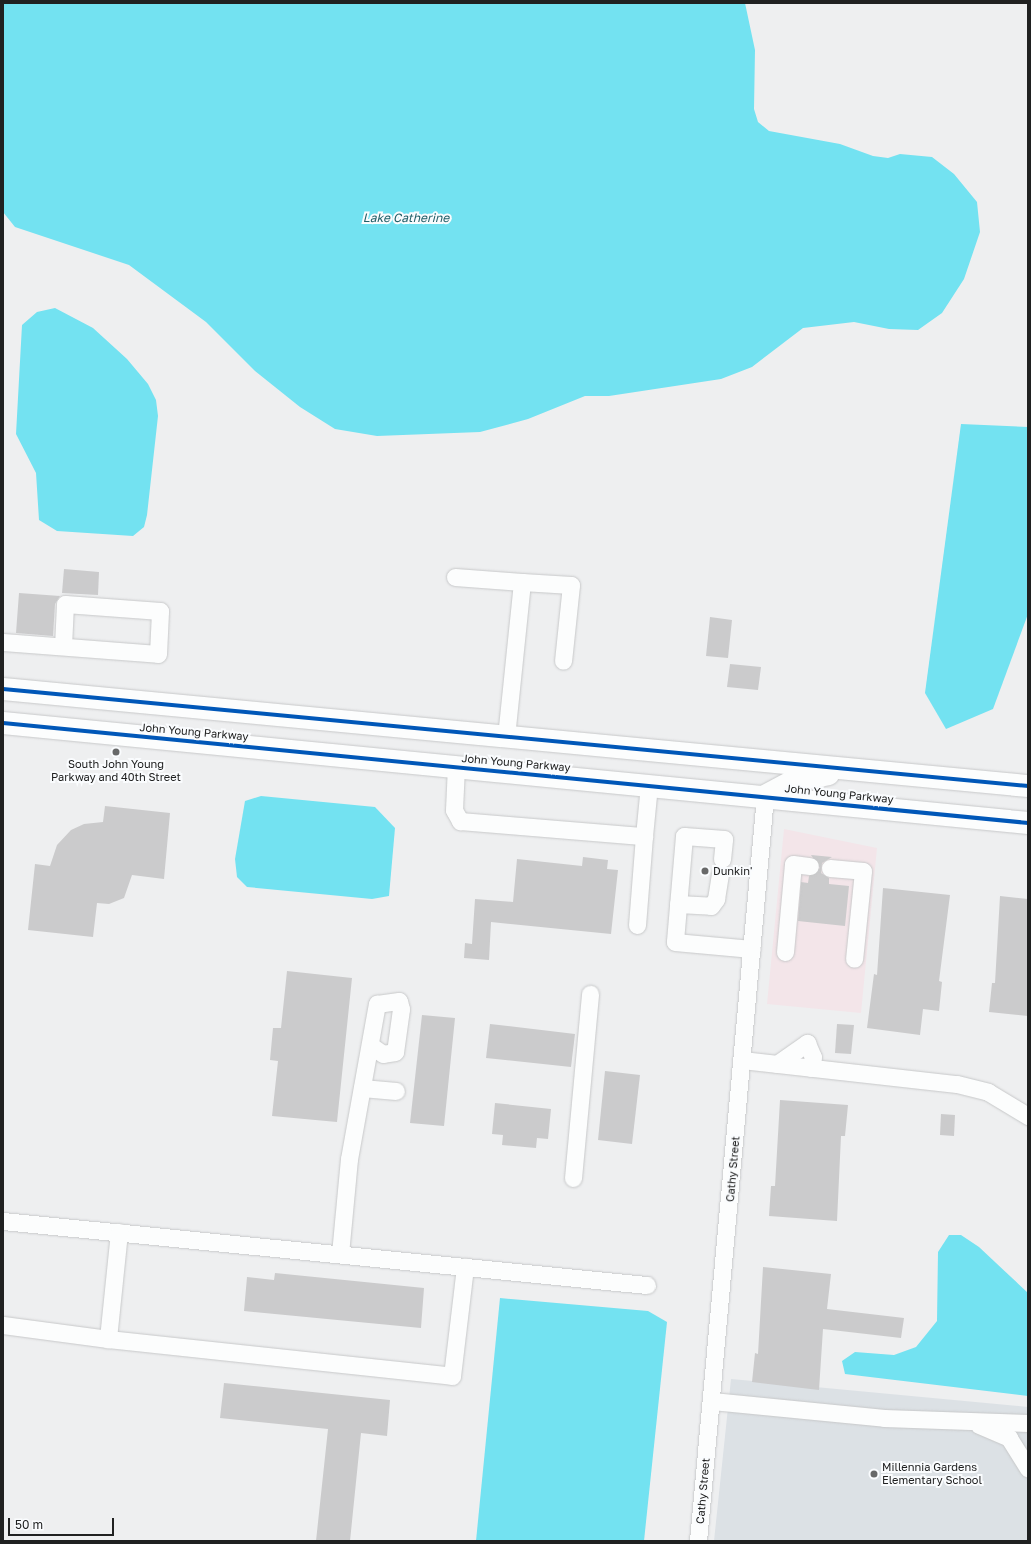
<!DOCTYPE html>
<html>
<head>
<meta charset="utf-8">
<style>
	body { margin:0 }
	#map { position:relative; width:1031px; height:1544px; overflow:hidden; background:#eeeff0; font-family:"Golos Text",sans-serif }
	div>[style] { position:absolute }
	.commercial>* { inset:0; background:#f3e5e9 }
	.built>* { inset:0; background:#dce1e5 }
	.water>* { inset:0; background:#73e2f1 }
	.building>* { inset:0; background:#cbcbcc }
	.roads { filter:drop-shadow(0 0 1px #c7c8c9) drop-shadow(0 0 1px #c7c8c9) }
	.minor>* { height:17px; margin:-8.5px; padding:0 8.5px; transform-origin:8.5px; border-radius:8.5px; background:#fcfdfd }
	.highway>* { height:22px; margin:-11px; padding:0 11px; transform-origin:11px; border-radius:11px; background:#fcfdfd }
	.cycleway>* { height:4px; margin:-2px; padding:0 2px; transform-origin:2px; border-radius:2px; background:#0057b8 }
	.dots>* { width:11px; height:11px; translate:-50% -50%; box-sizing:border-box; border:2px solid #fafcfe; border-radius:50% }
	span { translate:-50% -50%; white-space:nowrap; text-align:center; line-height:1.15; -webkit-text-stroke:4px #fafcfe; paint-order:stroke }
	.street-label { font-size:11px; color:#202121 }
	.poi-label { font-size:11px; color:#202121 }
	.left { translate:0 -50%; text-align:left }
	.water-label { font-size:12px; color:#215f68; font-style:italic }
	.frame { position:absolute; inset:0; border:4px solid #202121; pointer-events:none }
	.scale { position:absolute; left:8px; top:1518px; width:106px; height:18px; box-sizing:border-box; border:2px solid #202121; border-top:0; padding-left:5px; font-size:12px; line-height:14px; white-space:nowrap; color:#202121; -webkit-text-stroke:3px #fafcfe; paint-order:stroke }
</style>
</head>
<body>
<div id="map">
	<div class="commercial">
		<div style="clip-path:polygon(784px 829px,877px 848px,861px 1013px,767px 1004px)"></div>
	</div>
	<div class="built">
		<div style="clip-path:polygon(731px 1379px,1028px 1407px,1028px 1541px,714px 1541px)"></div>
	</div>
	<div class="water">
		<div style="clip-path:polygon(3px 3px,745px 3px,755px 50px,754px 109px,758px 122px,769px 131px,840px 144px,873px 156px,888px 158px,900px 154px,932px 157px,954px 174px,977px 202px,980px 232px,964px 279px,942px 313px,918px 330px,889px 329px,854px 322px,803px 328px,752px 367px,721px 379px,609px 396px,585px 396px,528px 419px,480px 432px,377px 436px,335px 429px,300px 407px,255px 371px,206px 322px,129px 265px,15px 227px,3px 212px)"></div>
		<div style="clip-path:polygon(55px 308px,93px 328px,127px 359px,148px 384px,156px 400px,158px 416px,147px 515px,144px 527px,133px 536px,57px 531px,39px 520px,36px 473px,16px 434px,22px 325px,37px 312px)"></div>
		<div style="clip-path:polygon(961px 424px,1028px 427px,1028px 614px,993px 709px,946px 729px,925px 693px)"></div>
		<div style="clip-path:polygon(261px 796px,375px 807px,395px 828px,389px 896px,372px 899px,247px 887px,237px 877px,235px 859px,245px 801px)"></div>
		<div style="clip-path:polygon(949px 1235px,961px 1235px,979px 1247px,1028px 1293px,1028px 1396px,845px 1374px,842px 1361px,855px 1352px,894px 1355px,916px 1347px,937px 1321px,938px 1252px)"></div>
		<div style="clip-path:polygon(500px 1298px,648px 1311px,667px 1322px,644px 1541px,476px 1541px)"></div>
	</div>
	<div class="building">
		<div style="clip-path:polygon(64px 569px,99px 572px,98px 595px,62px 593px)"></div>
		<div style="clip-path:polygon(19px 593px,60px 596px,55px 604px,53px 636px,16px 633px)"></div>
		<div style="clip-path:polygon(710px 617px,732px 620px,728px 658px,706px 656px)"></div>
		<div style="clip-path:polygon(730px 664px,761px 667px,758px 690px,727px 687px)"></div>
		<div style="clip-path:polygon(105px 806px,170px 813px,164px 879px,132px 875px,124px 898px,109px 904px,97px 903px,93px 937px,28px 930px,35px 864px,50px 866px,57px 845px,71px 830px,84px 824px,103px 822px)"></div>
		<div style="clip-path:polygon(811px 855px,832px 857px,822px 863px,821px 873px,829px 878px,829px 884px,849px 886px,845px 926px,798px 921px,801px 882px,808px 883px,809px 876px,820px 868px)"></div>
		<div style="clip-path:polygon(583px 857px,608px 860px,607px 869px,618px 870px,611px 934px,491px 922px,489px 960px,464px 958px,465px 943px,472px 944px,475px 899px,513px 902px,517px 859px,582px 866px)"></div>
		<div style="clip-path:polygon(883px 888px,950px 895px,939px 981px,942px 982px,939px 1011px,923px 1009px,920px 1035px,867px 1028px,874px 974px,877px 975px)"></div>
		<div style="clip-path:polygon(1000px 896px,1028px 899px,1028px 1016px,989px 1012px,992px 983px,995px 983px)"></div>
		<div style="clip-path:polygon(287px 971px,352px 978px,337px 1122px,272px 1116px,278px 1061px,270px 1060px,273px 1028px,281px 1028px)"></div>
		<div style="clip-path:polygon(422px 1015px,455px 1018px,444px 1126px,410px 1123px)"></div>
		<div style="clip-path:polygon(490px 1024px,575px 1034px,571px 1067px,486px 1058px)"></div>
		<div style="clip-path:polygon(837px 1024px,854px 1025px,851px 1054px,835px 1053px)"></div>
		<div style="clip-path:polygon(605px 1071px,640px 1075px,632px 1144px,598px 1140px)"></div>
		<div style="clip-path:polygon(780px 1100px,848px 1105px,845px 1136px,841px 1136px,837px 1221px,769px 1216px,771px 1186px,775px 1186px)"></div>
		<div style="clip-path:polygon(495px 1103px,551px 1109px,548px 1139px,537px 1138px,536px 1148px,502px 1145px,503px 1135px,492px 1134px)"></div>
		<div style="clip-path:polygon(941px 1114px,955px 1115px,954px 1136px,940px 1135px)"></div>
		<div style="clip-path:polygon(763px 1267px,831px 1274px,827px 1309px,904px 1318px,901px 1338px,823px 1329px,819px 1390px,752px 1382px,755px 1353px,758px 1354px)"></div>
		<div style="clip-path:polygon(275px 1273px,424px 1288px,421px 1328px,244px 1311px,247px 1277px,274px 1280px)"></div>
		<div style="clip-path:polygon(224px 1383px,390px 1400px,387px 1436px,361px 1433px,350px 1541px,316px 1541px,328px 1429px,220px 1418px)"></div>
	</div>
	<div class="roads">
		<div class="minor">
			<div style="left:455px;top:577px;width:67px;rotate:4.3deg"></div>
			<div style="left:522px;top:582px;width:155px;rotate:95.9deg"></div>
			<div style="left:522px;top:582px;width:49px;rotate:3.5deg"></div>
			<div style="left:571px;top:585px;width:76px;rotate:96deg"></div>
			<div style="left:3px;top:642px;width:155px;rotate:4.4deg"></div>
			<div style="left:158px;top:654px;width:43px;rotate:-87.3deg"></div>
			<div style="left:160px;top:611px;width:95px;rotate:-175.8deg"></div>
			<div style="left:65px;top:604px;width:42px;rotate:92.7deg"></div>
			<div style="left:456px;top:766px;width:44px;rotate:92.6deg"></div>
			<div style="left:454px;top:810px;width:13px;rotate:61deg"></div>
			<div style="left:460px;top:821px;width:185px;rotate:4.7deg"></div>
			<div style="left:644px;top:836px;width:51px;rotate:-84.4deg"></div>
			<div style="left:722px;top:859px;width:20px;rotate:-84deg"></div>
			<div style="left:724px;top:839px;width:40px;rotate:-175.7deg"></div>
			<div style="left:684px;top:836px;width:106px;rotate:94.9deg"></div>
			<div style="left:675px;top:942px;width:77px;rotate:5.2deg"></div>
			<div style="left:830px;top:868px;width:33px;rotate:5deg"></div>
			<div style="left:863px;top:871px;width:88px;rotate:95.8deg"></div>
			<div style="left:678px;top:904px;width:33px;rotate:3deg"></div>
			<div style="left:711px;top:906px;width:9px;rotate:-54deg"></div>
			<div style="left:716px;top:899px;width:25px;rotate:-81deg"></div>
			<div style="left:637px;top:925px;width:89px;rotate:-85.5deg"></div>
			<div style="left:785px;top:952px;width:88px;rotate:-84.8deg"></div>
			<div style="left:793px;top:864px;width:17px;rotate:7deg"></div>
			<div style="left:742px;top:1060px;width:216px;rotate:6.4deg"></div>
			<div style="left:957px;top:1084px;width:32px;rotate:14deg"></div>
			<div style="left:988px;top:1092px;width:47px;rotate:31deg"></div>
			<div style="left:777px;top:1064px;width:37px;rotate:-35deg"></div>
			<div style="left:807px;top:1043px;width:15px;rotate:67deg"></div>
			<div style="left:813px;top:1057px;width:11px;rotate:100deg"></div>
			<div style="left:362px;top:1088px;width:34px;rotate:5deg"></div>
			<div style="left:573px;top:1178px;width:185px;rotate:-84.7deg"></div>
			<div style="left:3px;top:1221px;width:647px;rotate:5.68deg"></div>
			<div style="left:119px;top:1232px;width:108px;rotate:95.9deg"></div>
			<div style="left:108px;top:1339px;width:346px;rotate:6.1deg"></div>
			<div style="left:452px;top:1376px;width:110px;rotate:-83.2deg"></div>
			<div style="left:340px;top:1254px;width:95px;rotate:-84.6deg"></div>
			<div style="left:349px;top:1159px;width:158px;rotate:-79.8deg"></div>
			<div style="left:377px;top:1004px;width:22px;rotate:-8deg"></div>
			<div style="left:399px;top:1001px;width:8px;rotate:76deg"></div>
			<div style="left:401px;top:1009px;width:43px;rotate:97.9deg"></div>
			<div style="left:395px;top:1052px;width:12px;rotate:171deg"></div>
			<div style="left:383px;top:1054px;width:14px;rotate:-146deg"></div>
			<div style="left:3px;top:1325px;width:106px;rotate:7.6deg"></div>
			<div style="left:712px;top:1401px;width:173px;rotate:5.6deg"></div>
			<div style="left:884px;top:1418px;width:144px;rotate:2deg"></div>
			<div style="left:979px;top:1425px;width:33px;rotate:23deg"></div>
			<div style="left:1009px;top:1438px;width:36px;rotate:58deg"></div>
			<div style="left:698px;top:1541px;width:748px;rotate:-84.86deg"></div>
		</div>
		<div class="highway">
			<div style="left:3px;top:689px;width:1030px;rotate:5.41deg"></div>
			<div style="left:3px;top:723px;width:1030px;rotate:5.57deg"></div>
			<div style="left:765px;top:796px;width:32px;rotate:-28deg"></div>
			<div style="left:793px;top:781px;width:36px;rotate:-11deg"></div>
		</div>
	</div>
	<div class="cycleway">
		<div style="left:3px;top:689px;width:1030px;rotate:5.41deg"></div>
		<div style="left:3px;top:723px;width:1030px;rotate:5.57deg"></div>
	</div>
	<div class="dots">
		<div style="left:116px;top:752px;background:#686969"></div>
		<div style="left:705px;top:871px;background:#686969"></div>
		<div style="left:874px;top:1474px;background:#686969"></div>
	</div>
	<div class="street-label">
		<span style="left:194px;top:732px;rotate:5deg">John Young Parkway</span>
		<span style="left:516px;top:763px;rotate:5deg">John Young Parkway</span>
		<span style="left:839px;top:794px;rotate:6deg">John Young Parkway</span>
		<span style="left:733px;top:1169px;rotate:-85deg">Cathy Street</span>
		<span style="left:703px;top:1491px;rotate:-85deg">Cathy Street</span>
	</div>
	<div class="poi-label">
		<span style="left:116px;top:771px">South John Young<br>Parkway and 40th Street</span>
		<span class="left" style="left:713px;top:871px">Dunkin'</span>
		<span class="left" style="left:882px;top:1474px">Millennia Gardens<br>Elementary School</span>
	</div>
	<div class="water-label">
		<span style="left:406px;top:218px">Lake Catherine</span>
	</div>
	<div class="frame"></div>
	<div class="scale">50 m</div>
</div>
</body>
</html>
